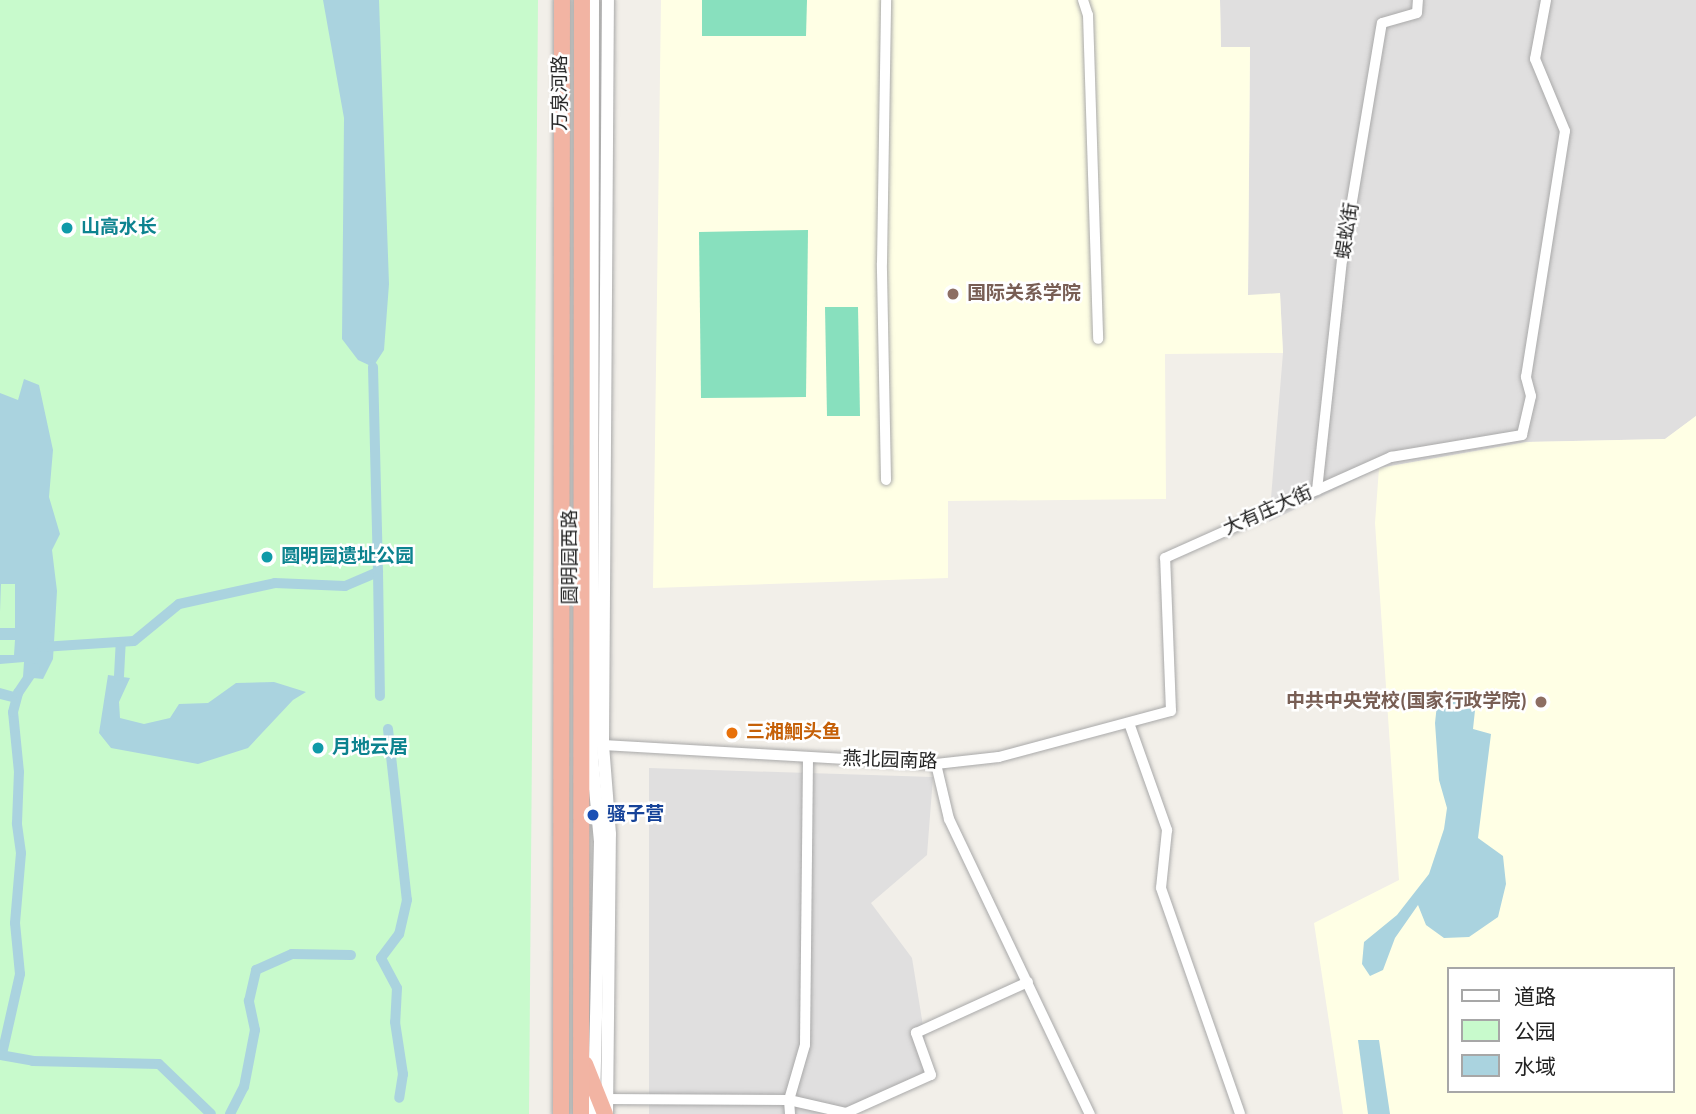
<!DOCTYPE html>
<html>
<head>
<meta charset="utf-8">
<style>
	body { margin:0 }
	#map { position:relative; width:1696px; height:1114px; overflow:hidden; background:#f2efe9; font-family:"Source Sans 3","Noto Sans SC",sans-serif }
	div>[style] { position:absolute }
	.residential>* { inset:0; background:#e0dfdf }
	.education>* { inset:0; background:#ffffe5 }
	.park>* { inset:0; background:#c8facc }
	.pitch>* { inset:0; background:#88e0be }
	.water>* { inset:0; background:#aad3df }
	.canal>* { height:10px; margin:-5px; padding:0 5px; transform-origin:5px; border-radius:5px; background:#aad3df }
	.roads { filter:drop-shadow(0 0 2px #a9a9a9) drop-shadow(0 0 2px #a9a9a9) }
	.minor>* { height:10px; margin:-5px; padding:0 5px; transform-origin:5px; border-radius:5px; background:#fff }
	.tertiary>* { height:12px; margin:-6px; padding:0 6px; transform-origin:6px; border-radius:6px; background:#fff }
	.trunk>* { height:16px; margin:-8px; padding:0 8px; transform-origin:8px; border-radius:8px; background:#f2b4a3 }
	.dots>* { width:19px; height:19px; translate:-50% -50%; box-sizing:border-box; border:4px solid #fff; border-radius:50% }
	span { translate:-50% -50%; white-space:nowrap; text-align:center; line-height:1.15; -webkit-text-stroke:5px #fff; paint-order:stroke }
	.street-label { font-size:19px; color:#222 }
	.culture-label { font-size:19px; color:#0d838f; font-weight:700 }
	.left { translate:0 -50%; text-align:left }
	.education-label { font-size:19px; color:#785e54; font-weight:700 }
	.right { translate:-100% -50%; text-align:right }
	.food-label { font-size:19px; color:#c56008; font-weight:700 }
	.transit-label { font-size:19px; color:#164399; font-weight:700 }
	.legend { position:absolute; left:1447px; top:967px; width:228px; height:126px; box-sizing:border-box; background:#fff; border:2px solid #a7a7a7; margin:0; padding:9px 12px; list-style:none; font-size:21px; color:#222 }
	.legend li { display:flex; align-items:center; gap:14px; height:35px }
	.legend b { width:35px; border:2px solid #a7a7a7 }
</style>
</head>
<body>
<div id="map">
	<div class="residential">
		<div style="clip-path:polygon(1220px 0,1696px 0,1696px 416px,1665px 439px,1526px 442px,1379px 468px,1269px 522px,1283px 353px,1280px 294px,1248px 296px,1250px 48px,1221px 47px)"></div>
		<div style="clip-path:polygon(649px 768px,933px 777px,927px 855px,871px 903px,912px 958px,931px 1075px,844px 1114px,649px 1114px)"></div>
	</div>
	<div class="education">
		<div style="clip-path:polygon(661px 0,1220px 0,1221px 47px,1250px 47px,1248px 295px,1280px 293px,1283px 353px,1165px 354px,1166px 499px,948px 501px,948px 578px,653px 588px)"></div>
		<div style="clip-path:polygon(evenodd,1696px 416px,1696px 1114px,1343px 1114px,1314px 923px,1399px 880px,1375px 523px,1379px 468px,1526px 442px,1665px 439px,1696px 416px,1449px 969px,1673px 969px,1673px 1091px,1449px 1091px,1449px 969px)"></div>
	</div>
	<div class="park">
		<div style="clip-path:polygon(0 0,538px 0,529px 1114px,0 1114px)"></div>
	</div>
	<div class="pitch">
		<div style="clip-path:polygon(702px 0,807px 0,806px 36px,702px 36px)"></div>
		<div style="clip-path:polygon(808px 230px,806px 397px,701px 398px,699px 232px)"></div>
		<div style="clip-path:polygon(825px 307px,858px 307px,860px 416px,827px 416px)"></div>
	</div>
	<div class="water">
		<div style="clip-path:polygon(323px 0,379px 0,389px 284px,384px 350px,373px 367px,358px 360px,342px 339px,344px 118px)"></div>
		<div style="clip-path:polygon(24px 379px,39px 385px,53px 450px,49px 497px,60px 534px,52px 550px,57px 591px,53px 659px,43px 679px,23px 677px,24px 662px,0 664px,0 655px,14px 655px,15px 640px,0 640px,0 628px,15px 628px,15px 584px,1px 584px,0 612px,0 393px,18px 400px)"></div>
		<div style="clip-path:polygon(108px 675px,130px 678px,119px 702px,120px 718px,144px 724px,170px 718px,179px 704px,208px 703px,236px 683px,274px 682px,306px 692px,293px 700px,248px 748px,198px 764px,111px 748px,99px 733px)"></div>
		<div style="clip-path:polygon(0 688px,18px 693px,16px 703px,0 699px)"></div>
		<div style="clip-path:polygon(1438px 695px,1476px 701px,1473px 729px,1491px 734px,1478px 838px,1503px 856px,1506px 884px,1498px 917px,1469px 937px,1444px 938px,1426px 925px,1418px 905px,1395px 938px,1383px 970px,1370px 976px,1362px 964px,1364px 942px,1397px 915px,1429px 874px,1444px 829px,1447px 808px,1439px 780px,1435px 723px)"></div>
		<div style="clip-path:polygon(1358px 1040px,1379px 1040px,1390px 1114px,1368px 1114px)"></div>
	</div>
	<div class="canal">
		<div style="left:373px;top:367px;width:205px;rotate:88.6deg"></div>
		<div style="left:42px;top:647px;width:92px;rotate:-3.7deg"></div>
		<div style="left:134px;top:641px;width:58px;rotate:-39.4deg"></div>
		<div style="left:179px;top:604px;width:98px;rotate:-12.3deg"></div>
		<div style="left:275px;top:583px;width:70px;rotate:2.5deg"></div>
		<div style="left:345px;top:586px;width:36px;rotate:-23deg"></div>
		<div style="left:378px;top:572px;width:124px;rotate:89.1deg"></div>
		<div style="left:119px;top:676px;width:33px;rotate:-87deg"></div>
		<div style="left:388px;top:729px;width:172px;rotate:83.7deg"></div>
		<div style="left:407px;top:900px;width:35px;rotate:103deg"></div>
		<div style="left:399px;top:934px;width:30px;rotate:127deg"></div>
		<div style="left:381px;top:958px;width:34px;rotate:62deg"></div>
		<div style="left:397px;top:988px;width:34px;rotate:93deg"></div>
		<div style="left:395px;top:1022px;width:53px;rotate:81.3deg"></div>
		<div style="left:403px;top:1074px;width:24px;rotate:99deg"></div>
		<div style="left:2px;top:1054px;width:82px;rotate:-77.3deg"></div>
		<div style="left:20px;top:974px;width:51px;rotate:-95.6deg"></div>
		<div style="left:15px;top:923px;width:70px;rotate:-85.1deg"></div>
		<div style="left:21px;top:853px;width:30px;rotate:-98deg"></div>
		<div style="left:17px;top:823px;width:51px;rotate:-87.8deg"></div>
		<div style="left:19px;top:772px;width:60px;rotate:-95.7deg"></div>
		<div style="left:13px;top:712px;width:20px;rotate:-75deg"></div>
		<div style="left:18px;top:693px;width:30px;rotate:-56deg"></div>
		<div style="left:0;top:1055px;width:34px;rotate:10deg"></div>
		<div style="left:33px;top:1061px;width:126px;rotate:1.4deg"></div>
		<div style="left:159px;top:1064px;width:72px;rotate:43.9deg"></div>
		<div style="left:230px;top:1114px;width:30px;rotate:-63deg"></div>
		<div style="left:244px;top:1087px;width:58px;rotate:-79.1deg"></div>
		<div style="left:255px;top:1030px;width:30px;rotate:-102deg"></div>
		<div style="left:249px;top:1001px;width:32px;rotate:-77deg"></div>
		<div style="left:256px;top:970px;width:39px;rotate:-24deg"></div>
		<div style="left:292px;top:954px;width:59px;rotate:1deg"></div>
	</div>
	<div class="roads">
		<div class="minor">
			<div style="left:1083px;top:0;width:16px;rotate:72deg"></div>
			<div style="left:1088px;top:15px;width:324px;rotate:88.2deg"></div>
			<div style="left:886px;top:480px;width:217px;rotate:-91.1deg"></div>
			<div style="left:882px;top:263px;width:263px;rotate:-89.1deg"></div>
			<div style="left:1317px;top:490px;width:230px;rotate:-83.8deg"></div>
			<div style="left:1342px;top:261px;width:241px;rotate:-80.5deg"></div>
			<div style="left:1382px;top:23px;width:36px;rotate:-16deg"></div>
			<div style="left:1417px;top:13px;width:13px;rotate:-86deg"></div>
			<div style="left:1129px;top:723px;width:114px;rotate:70.4deg"></div>
			<div style="left:1167px;top:830px;width:58px;rotate:95.9deg"></div>
			<div style="left:1161px;top:888px;width:239px;rotate:70.7deg"></div>
			<div style="left:603px;top:745px;width:334px;rotate:3.3deg"></div>
			<div style="left:936px;top:764px;width:63px;rotate:-6.3deg"></div>
			<div style="left:999px;top:757px;width:178px;rotate:-15deg"></div>
			<div style="left:1171px;top:711px;width:153px;rotate:-92.2deg"></div>
			<div style="left:1165px;top:558px;width:248px;rotate:-24.1deg"></div>
			<div style="left:1391px;top:457px;width:133px;rotate:-9.5deg"></div>
			<div style="left:1522px;top:435px;width:40px;rotate:-77deg"></div>
			<div style="left:1531px;top:396px;width:20px;rotate:-105deg"></div>
			<div style="left:1526px;top:377px;width:249px;rotate:-81deg"></div>
			<div style="left:1565px;top:131px;width:78px;rotate:-112.6deg"></div>
			<div style="left:1535px;top:59px;width:60px;rotate:-79.4deg"></div>
			<div style="left:936px;top:764px;width:57px;rotate:76.7deg"></div>
			<div style="left:949px;top:819px;width:327px;rotate:64.5deg"></div>
			<div style="left:601px;top:1099px;width:188px;rotate:0.3deg"></div>
			<div style="left:789px;top:1100px;width:58px;rotate:12.8deg"></div>
			<div style="left:846px;top:1113px;width:93px;rotate:-24.1deg"></div>
			<div style="left:931px;top:1075px;width:45px;rotate:-109.7deg"></div>
			<div style="left:916px;top:1033px;width:123px;rotate:-24.5deg"></div>
			<div style="left:790px;top:1114px;width:14px;rotate:-94deg"></div>
			<div style="left:789px;top:1100px;width:57px;rotate:-73.8deg"></div>
			<div style="left:805px;top:1045px;width:287px;rotate:-89.4deg"></div>
		</div>
		<div class="tertiary">
			<div style="left:593px;top:0;width:757px;rotate:90.08deg"></div>
			<div style="left:592px;top:757px;width:84px;rotate:84.6deg"></div>
			<div style="left:600px;top:841px;width:273px;rotate:91.3deg"></div>
			<div style="left:607px;top:1114px;width:280px;rotate:-89.4deg"></div>
			<div style="left:610px;top:834px;width:89px;rotate:-94.5deg"></div>
			<div style="left:603px;top:745px;width:745px;rotate:-89.62deg"></div>
		</div>
		<div class="trunk">
			<div style="left:585px;top:1064px;width:54px;rotate:68.2deg"></div>
			<div style="left:561px;top:1114px;width:1114px;rotate:-89.95deg"></div>
			<div style="left:581px;top:1114px;width:1114px;rotate:-89.95deg"></div>
		</div>
	</div>
	<div class="dots">
		<div style="left:67px;top:228px;background:#0f9aa8"></div>
		<div style="left:953px;top:294px;background:#8d6e63"></div>
		<div style="left:267px;top:557px;background:#0f9aa8"></div>
		<div style="left:1541px;top:702px;background:#8d6e63"></div>
		<div style="left:732px;top:733px;background:#e8710a"></div>
		<div style="left:318px;top:748px;background:#0f9aa8"></div>
		<div style="left:593px;top:815px;background:#1a4fb4"></div>
	</div>
	<div class="street-label">
		<span style="left:561px;top:93px;rotate:-90deg">万泉河路</span>
		<span style="left:1348px;top:231px;rotate:-81deg">蜈蚣街</span>
		<span style="left:1268px;top:511px;rotate:-24deg">大有庄大街</span>
		<span style="left:571px;top:557px;rotate:-90deg">圆明园西路</span>
		<span style="left:890px;top:761px;rotate:2deg">燕北园南路</span>
	</div>
	<div class="culture-label">
		<span class="left" style="left:81px;top:228px">山高水长</span>
		<span class="left" style="left:281px;top:557px">圆明园遗址公园</span>
		<span class="left" style="left:332px;top:748px">月地云居</span>
	</div>
	<div class="education-label">
		<span class="left" style="left:967px;top:294px">国际关系学院</span>
		<span class="right" style="left:1527px;top:702px">中共中央党校(国家行政学院)</span>
	</div>
	<div class="food-label">
		<span class="left" style="left:746px;top:733px">三湘鮰头鱼</span>
	</div>
	<div class="transit-label">
		<span class="left" style="left:607px;top:815px">骚子营</span>
	</div>
	<ul class="legend">
	<li><b style="height:9px;background:#fff"></b>道路</li>
	<li><b style="height:19px;background:#c8facc"></b>公园</li>
	<li><b style="height:19px;background:#aad3df"></b>水域</li>
	</ul>
</div>
</body>
</html>
